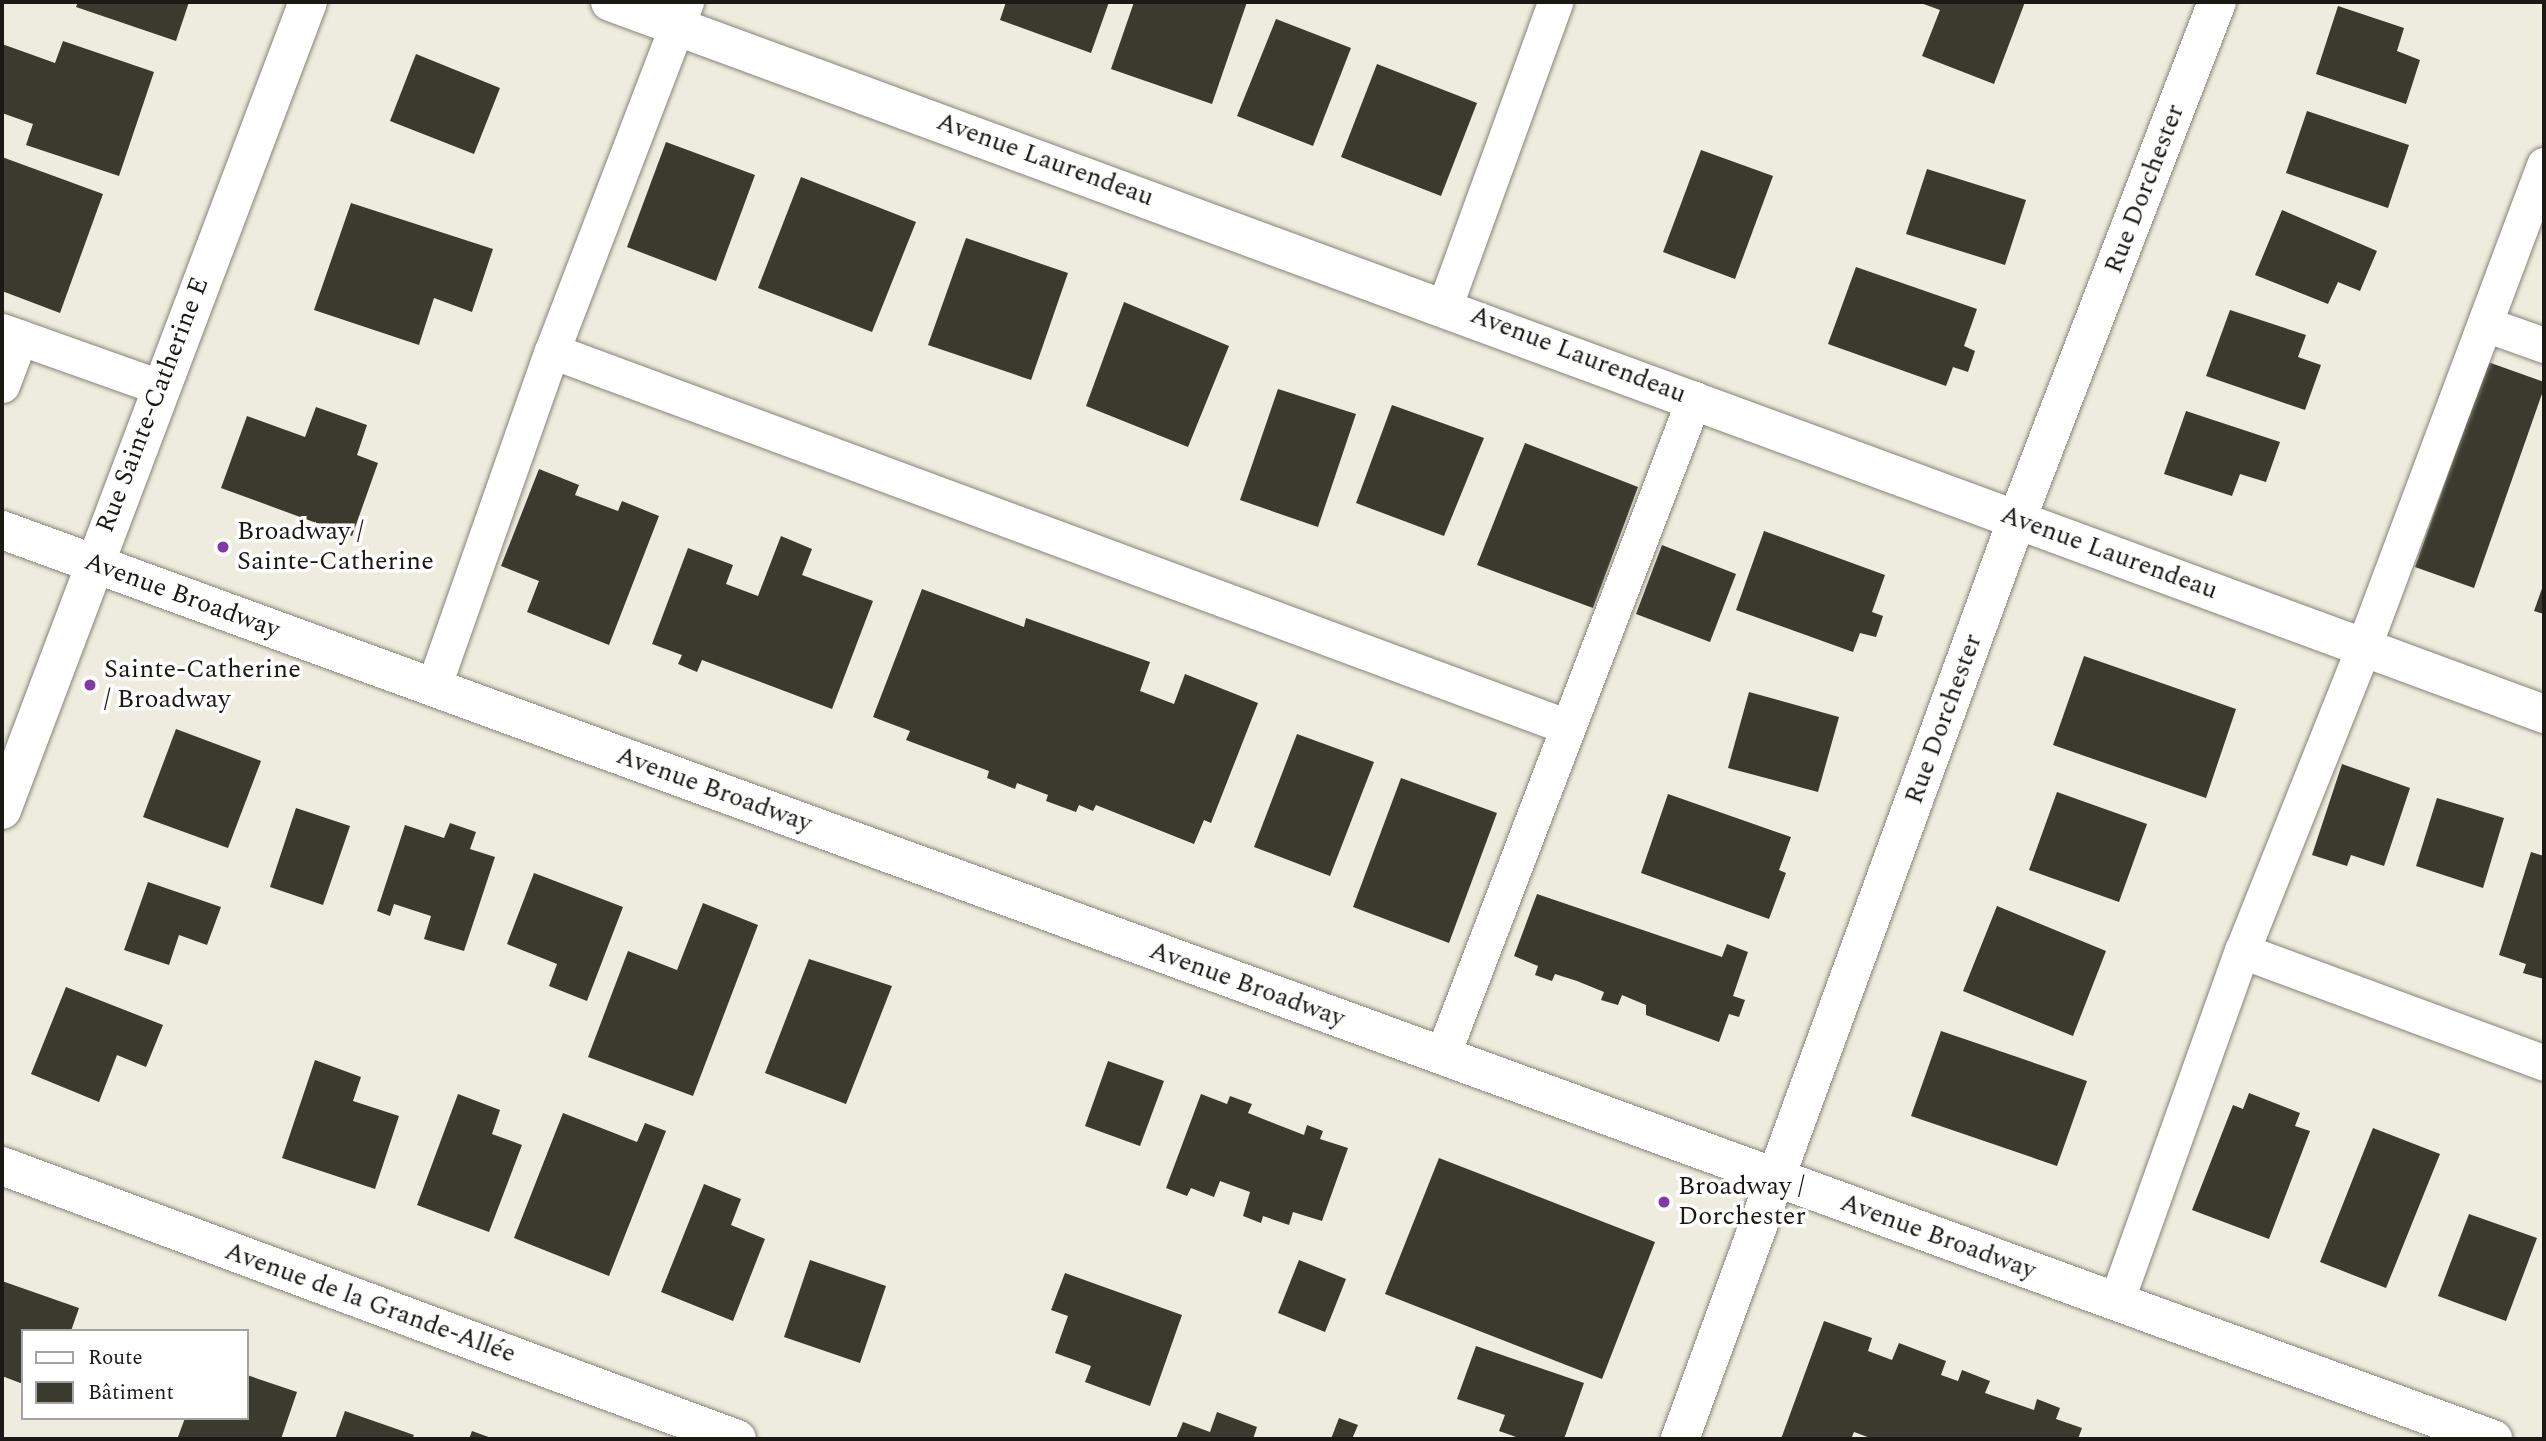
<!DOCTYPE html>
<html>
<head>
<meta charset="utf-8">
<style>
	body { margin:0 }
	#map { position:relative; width:2546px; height:1441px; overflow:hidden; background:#eeecde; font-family:Spectral,serif }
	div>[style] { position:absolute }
	.building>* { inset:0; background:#3b3a2f }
	.roads { filter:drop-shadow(0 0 2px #858477) drop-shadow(0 0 2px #858477) }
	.service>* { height:35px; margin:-17.5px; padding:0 17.5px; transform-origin:17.5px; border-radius:17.5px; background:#fff }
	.minor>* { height:38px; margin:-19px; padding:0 19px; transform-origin:19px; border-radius:19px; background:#fff }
	.tertiary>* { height:38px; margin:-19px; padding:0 19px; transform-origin:19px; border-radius:19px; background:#fff }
	.dots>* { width:19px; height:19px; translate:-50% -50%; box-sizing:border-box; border:4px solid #fff; border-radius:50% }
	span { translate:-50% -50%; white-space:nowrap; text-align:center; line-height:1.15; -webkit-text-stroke:7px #fff; paint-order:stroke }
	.street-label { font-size:26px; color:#1a1914 }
	.poi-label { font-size:26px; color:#1a1914 }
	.left { translate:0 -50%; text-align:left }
	.frame { position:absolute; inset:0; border:4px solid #1a1914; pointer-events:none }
	.legend { position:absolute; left:21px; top:1329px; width:228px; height:91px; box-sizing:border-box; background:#fff; border:2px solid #a3a3a1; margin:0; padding:9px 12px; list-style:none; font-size:21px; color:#1a1914 }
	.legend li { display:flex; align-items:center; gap:14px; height:35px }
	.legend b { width:35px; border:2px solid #a3a3a1 }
</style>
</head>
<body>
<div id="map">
	<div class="building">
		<div style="clip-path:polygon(78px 2px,189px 2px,176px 41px,76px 7px)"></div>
		<div style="clip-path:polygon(1006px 2px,1109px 2px,1091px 53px,1000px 20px)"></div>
		<div style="clip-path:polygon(1134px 2px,1247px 2px,1212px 104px,1111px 69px)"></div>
		<div style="clip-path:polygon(1918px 2px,2025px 2px,1994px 84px,1922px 56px,1940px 10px)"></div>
		<div style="clip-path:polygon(2338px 6px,2404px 28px,2397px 51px,2420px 60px,2406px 104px,2316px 74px)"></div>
		<div style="clip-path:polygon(1276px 19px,1351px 48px,1313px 146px,1237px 116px)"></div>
		<div style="clip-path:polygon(63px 41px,154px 72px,119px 176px,26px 145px,33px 124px,2px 113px,2px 44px,55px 63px)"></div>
		<div style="clip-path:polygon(416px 54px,500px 88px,474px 154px,390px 121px)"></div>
		<div style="clip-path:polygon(1377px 64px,1477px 103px,1441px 196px,1341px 157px)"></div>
		<div style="clip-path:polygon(2307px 111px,2409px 145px,2388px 208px,2286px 173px)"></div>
		<div style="clip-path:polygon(666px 142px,755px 175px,716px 281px,627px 247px)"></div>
		<div style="clip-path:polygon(1701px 150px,1773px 176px,1735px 279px,1663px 252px)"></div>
		<div style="clip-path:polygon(2px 157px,103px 194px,60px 313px,2px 291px)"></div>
		<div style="clip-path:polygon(1927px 169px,2026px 200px,2005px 265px,1906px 234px)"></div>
		<div style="clip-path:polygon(801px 177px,916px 222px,872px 332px,758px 288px)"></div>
		<div style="clip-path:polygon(351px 203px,493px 249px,472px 312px,434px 298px,419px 345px,314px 310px)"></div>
		<div style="clip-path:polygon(2282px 210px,2377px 251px,2360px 291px,2338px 282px,2328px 304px,2255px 275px)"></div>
		<div style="clip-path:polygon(966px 238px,1068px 273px,1031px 380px,928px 345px)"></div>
		<div style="clip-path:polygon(1856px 267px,1977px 309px,1964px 346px,1975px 351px,1968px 372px,1953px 367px,1946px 386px,1828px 344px)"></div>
		<div style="clip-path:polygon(1124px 302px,1229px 346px,1188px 447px,1086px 406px)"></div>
		<div style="clip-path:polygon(2230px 310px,2306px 335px,2298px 357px,2321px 365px,2305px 410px,2206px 376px)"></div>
		<div style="clip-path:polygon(2488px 362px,2544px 382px,2544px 388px,2474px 588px,2415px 567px)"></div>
		<div style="clip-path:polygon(1278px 389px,1356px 414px,1318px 527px,1240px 500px)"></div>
		<div style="clip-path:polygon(1392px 405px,1484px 438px,1444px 536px,1356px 503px)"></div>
		<div style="clip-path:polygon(316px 407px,367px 425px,357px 455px,378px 463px,352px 536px,221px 488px,247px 416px,305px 437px)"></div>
		<div style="clip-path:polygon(2186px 411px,2280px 442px,2266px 482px,2240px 474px,2232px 496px,2164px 474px)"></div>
		<div style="clip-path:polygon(1525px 443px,1638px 487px,1593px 608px,1477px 565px)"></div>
		<div style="clip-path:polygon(539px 469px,579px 485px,575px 495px,618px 511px,622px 501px,659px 516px,609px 645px,527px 612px,539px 581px,501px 566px)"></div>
		<div style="clip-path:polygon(1764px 531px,1885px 575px,1872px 612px,1883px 616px,1876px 637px,1860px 633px,1853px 652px,1736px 610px)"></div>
		<div style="clip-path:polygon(781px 536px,812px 549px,802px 575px,873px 601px,832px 709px,702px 660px,697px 672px,678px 664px,682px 655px,652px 644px,688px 548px,733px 565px,726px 584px,758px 596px)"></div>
		<div style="clip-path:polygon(1662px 545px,1736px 574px,1710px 642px,1636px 614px)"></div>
		<div style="clip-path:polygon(2544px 583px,2544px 614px,2534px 611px)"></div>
		<div style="clip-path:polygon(922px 589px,1024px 627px,1026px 618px,1150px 662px,1140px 691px,1174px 704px,1185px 674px,1258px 703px,1211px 823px,1204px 820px,1194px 844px,1096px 805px,1093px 811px,1079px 805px,1076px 812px,1046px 801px,1048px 795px,1017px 783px,1015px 789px,987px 778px,989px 771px,906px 740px,910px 731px,873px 717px)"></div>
		<div style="clip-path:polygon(2084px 656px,2236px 709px,2206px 798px,2053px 745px)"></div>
		<div style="clip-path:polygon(1749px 692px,1839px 717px,1818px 792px,1728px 768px)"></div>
		<div style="clip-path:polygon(176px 729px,261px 761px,228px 848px,143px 817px)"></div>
		<div style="clip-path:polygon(1297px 734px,1374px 762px,1330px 876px,1254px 847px)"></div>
		<div style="clip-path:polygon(2342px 764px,2410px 788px,2384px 866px,2351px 855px,2347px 866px,2312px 855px)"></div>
		<div style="clip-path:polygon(1401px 778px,1497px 813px,1449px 943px,1353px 907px)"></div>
		<div style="clip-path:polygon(2057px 792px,2147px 824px,2119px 902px,2029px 870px)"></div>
		<div style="clip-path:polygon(1668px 794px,1791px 837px,1779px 870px,1786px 873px,1769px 919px,1641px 873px)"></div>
		<div style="clip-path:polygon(2437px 798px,2504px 818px,2483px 888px,2416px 866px)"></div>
		<div style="clip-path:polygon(296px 808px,350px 826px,323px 905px,270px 887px)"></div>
		<div style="clip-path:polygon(450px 823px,476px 832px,470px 849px,495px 857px,464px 951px,424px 939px,431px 916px,394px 904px,390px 916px,377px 911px,405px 825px,444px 838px)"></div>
		<div style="clip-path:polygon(2531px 852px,2544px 856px,2544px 979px,2523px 973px,2526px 964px,2499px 955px)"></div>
		<div style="clip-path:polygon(534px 873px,623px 907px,587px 1001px,549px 986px,557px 964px,507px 944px)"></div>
		<div style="clip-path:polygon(148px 882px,221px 907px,207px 945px,179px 935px,169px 965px,124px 950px)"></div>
		<div style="clip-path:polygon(1537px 894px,1722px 957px,1727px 944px,1748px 952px,1733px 996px,1745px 1000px,1739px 1017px,1729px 1014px,1719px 1042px,1646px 1015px,1646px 1005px,1622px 995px,1618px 1005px,1601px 1000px,1604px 992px,1577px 981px,1555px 974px,1552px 981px,1535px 975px,1538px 966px,1514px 956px)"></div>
		<div style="clip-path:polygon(703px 903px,758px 925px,693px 1096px,588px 1057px,628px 951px,677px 970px)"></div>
		<div style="clip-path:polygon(1997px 906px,2106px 951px,2073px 1036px,1963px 991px)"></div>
		<div style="clip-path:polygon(809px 959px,892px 986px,846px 1104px,765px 1073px)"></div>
		<div style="clip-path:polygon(66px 987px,163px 1025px,146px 1067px,117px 1055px,99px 1102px,31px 1074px)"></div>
		<div style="clip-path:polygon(1941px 1031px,2087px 1081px,2057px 1166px,1911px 1116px)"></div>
		<div style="clip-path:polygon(315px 1060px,361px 1077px,353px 1101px,399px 1116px,375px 1189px,282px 1158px)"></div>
		<div style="clip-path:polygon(1108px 1061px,1164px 1081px,1140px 1146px,1085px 1126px)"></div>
		<div style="clip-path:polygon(2249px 1093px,2300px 1113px,2295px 1126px,2310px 1131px,2269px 1239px,2192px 1210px,2233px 1105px,2243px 1109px)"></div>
		<div style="clip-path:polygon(458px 1094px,500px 1110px,492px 1134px,522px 1145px,489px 1232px,417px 1205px)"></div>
		<div style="clip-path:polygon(1201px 1094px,1227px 1104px,1230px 1096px,1252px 1104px,1248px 1113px,1304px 1135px,1307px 1125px,1323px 1131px,1320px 1139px,1348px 1148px,1322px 1221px,1293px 1212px,1289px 1225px,1263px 1216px,1261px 1223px,1243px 1216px,1250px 1192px,1220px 1181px,1214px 1197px,1191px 1188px,1187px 1196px,1166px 1188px)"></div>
		<div style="clip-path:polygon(563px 1113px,637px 1142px,645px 1123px,666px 1131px,609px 1276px,514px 1238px)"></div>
		<div style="clip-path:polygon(2373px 1128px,2440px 1154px,2386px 1288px,2320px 1262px)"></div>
		<div style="clip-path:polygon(1439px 1158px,1655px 1242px,1602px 1379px,1385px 1294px)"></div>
		<div style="clip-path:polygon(704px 1184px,741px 1199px,731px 1225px,765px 1239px,733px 1321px,661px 1292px)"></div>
		<div style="clip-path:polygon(2469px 1214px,2537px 1238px,2506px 1321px,2438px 1296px)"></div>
		<div style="clip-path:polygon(810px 1260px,886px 1286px,860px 1363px,784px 1337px)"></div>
		<div style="clip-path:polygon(1299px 1260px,1346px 1279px,1325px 1332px,1278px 1313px)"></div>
		<div style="clip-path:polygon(1065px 1273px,1182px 1315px,1150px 1406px,1085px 1382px,1091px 1366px,1055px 1353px,1068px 1316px,1051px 1310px)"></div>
		<div style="clip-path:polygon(2px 1281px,79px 1308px,71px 1331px,23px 1331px,23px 1384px,2px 1376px)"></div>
		<div style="clip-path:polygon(1824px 1321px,1872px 1338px,1868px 1351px,1892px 1360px,1899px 1343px,1946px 1361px,1941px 1375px,1958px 1381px,1962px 1370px,1990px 1381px,1985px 1393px,2034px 1410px,2037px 1399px,2060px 1408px,2056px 1419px,2082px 1428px,2078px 1439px,1873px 1439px,1854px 1432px,1851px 1439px,1781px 1439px)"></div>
		<div style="clip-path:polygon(1476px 1346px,1584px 1383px,1564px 1439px,1522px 1439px,1499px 1431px,1505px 1415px,1457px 1399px)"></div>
		<div style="clip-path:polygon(247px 1375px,297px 1392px,281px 1439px,178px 1437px,185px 1418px,247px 1418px)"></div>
		<div style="clip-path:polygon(345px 1411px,414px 1435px,412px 1439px,335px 1439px)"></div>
		<div style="clip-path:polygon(1217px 1412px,1257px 1427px,1253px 1439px,1176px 1439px,1183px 1422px,1210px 1432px)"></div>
		<div style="clip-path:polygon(1339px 1418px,1358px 1425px,1352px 1439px,1331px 1439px)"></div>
		<div style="clip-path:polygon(472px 1431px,494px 1439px,469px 1439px)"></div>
	</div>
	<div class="roads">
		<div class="service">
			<div style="left:1445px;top:305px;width:322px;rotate:-70deg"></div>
			<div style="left:2485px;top:324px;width:63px;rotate:19.6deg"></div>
			<div style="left:2px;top:331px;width:167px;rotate:19.6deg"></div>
			<div style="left:552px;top:351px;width:1080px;rotate:20.31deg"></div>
			<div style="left:2px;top:385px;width:51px;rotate:-69.4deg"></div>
			<div style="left:433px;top:688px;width:357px;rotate:-70.6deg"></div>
			<div style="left:552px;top:351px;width:374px;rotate:-69deg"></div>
			<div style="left:2242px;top:951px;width:322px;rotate:20.3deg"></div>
			<div style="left:1442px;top:1056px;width:704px;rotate:-69.02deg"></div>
			<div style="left:2116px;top:1302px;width:373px;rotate:-70.3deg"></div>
			<div style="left:2242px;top:951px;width:326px;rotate:-68.2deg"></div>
			<div style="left:2363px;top:648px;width:516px;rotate:-69.46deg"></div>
		</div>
		<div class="minor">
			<div style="left:610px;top:2px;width:2061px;rotate:20.21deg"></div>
			<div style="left:2px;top:810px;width:864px;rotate:-69.26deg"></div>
			<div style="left:2px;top:1166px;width:784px;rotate:20.38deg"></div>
			<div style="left:1680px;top:1439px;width:980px;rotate:-69.88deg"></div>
			<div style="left:2017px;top:519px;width:554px;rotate:-68.85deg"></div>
		</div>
		<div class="tertiary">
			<div style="left:2px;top:530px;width:2652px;rotate:20.05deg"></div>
		</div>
	</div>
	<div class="dots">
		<div style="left:223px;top:547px;background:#8338a9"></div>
		<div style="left:90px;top:685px;background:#8338a9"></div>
		<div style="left:1664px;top:1202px;background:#8338a9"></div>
	</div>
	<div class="street-label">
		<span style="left:1045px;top:160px;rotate:20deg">Avenue Laurendeau</span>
		<span style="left:2145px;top:189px;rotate:-69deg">Rue Dorchester</span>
		<span style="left:1578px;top:355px;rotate:21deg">Avenue Laurendeau</span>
		<span style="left:153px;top:405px;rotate:-69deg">Rue Sainte-Catherine E</span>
		<span style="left:2109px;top:553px;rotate:20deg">Avenue Laurendeau</span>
		<span style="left:182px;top:596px;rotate:20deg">Avenue Broadway</span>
		<span style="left:1944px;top:719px;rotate:-70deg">Rue Dorchester</span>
		<span style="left:714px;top:790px;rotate:20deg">Avenue Broadway</span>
		<span style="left:1247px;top:985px;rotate:20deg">Avenue Broadway</span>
		<span style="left:1938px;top:1237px;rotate:20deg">Avenue Broadway</span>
		<span style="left:370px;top:1303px;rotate:20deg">Avenue de la Grande-Allée</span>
	</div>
	<div class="poi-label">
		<span class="left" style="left:237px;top:547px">Broadway /<br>Sainte-Catherine</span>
		<span class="left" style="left:104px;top:685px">Sainte-Catherine<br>/ Broadway</span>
		<span class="left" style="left:1678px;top:1202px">Broadway /<br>Dorchester</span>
	</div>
	<div class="frame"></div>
	<ul class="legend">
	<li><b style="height:9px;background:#fff"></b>Route</li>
	<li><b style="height:19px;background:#3b3a2f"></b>Bâtiment</li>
	</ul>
</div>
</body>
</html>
